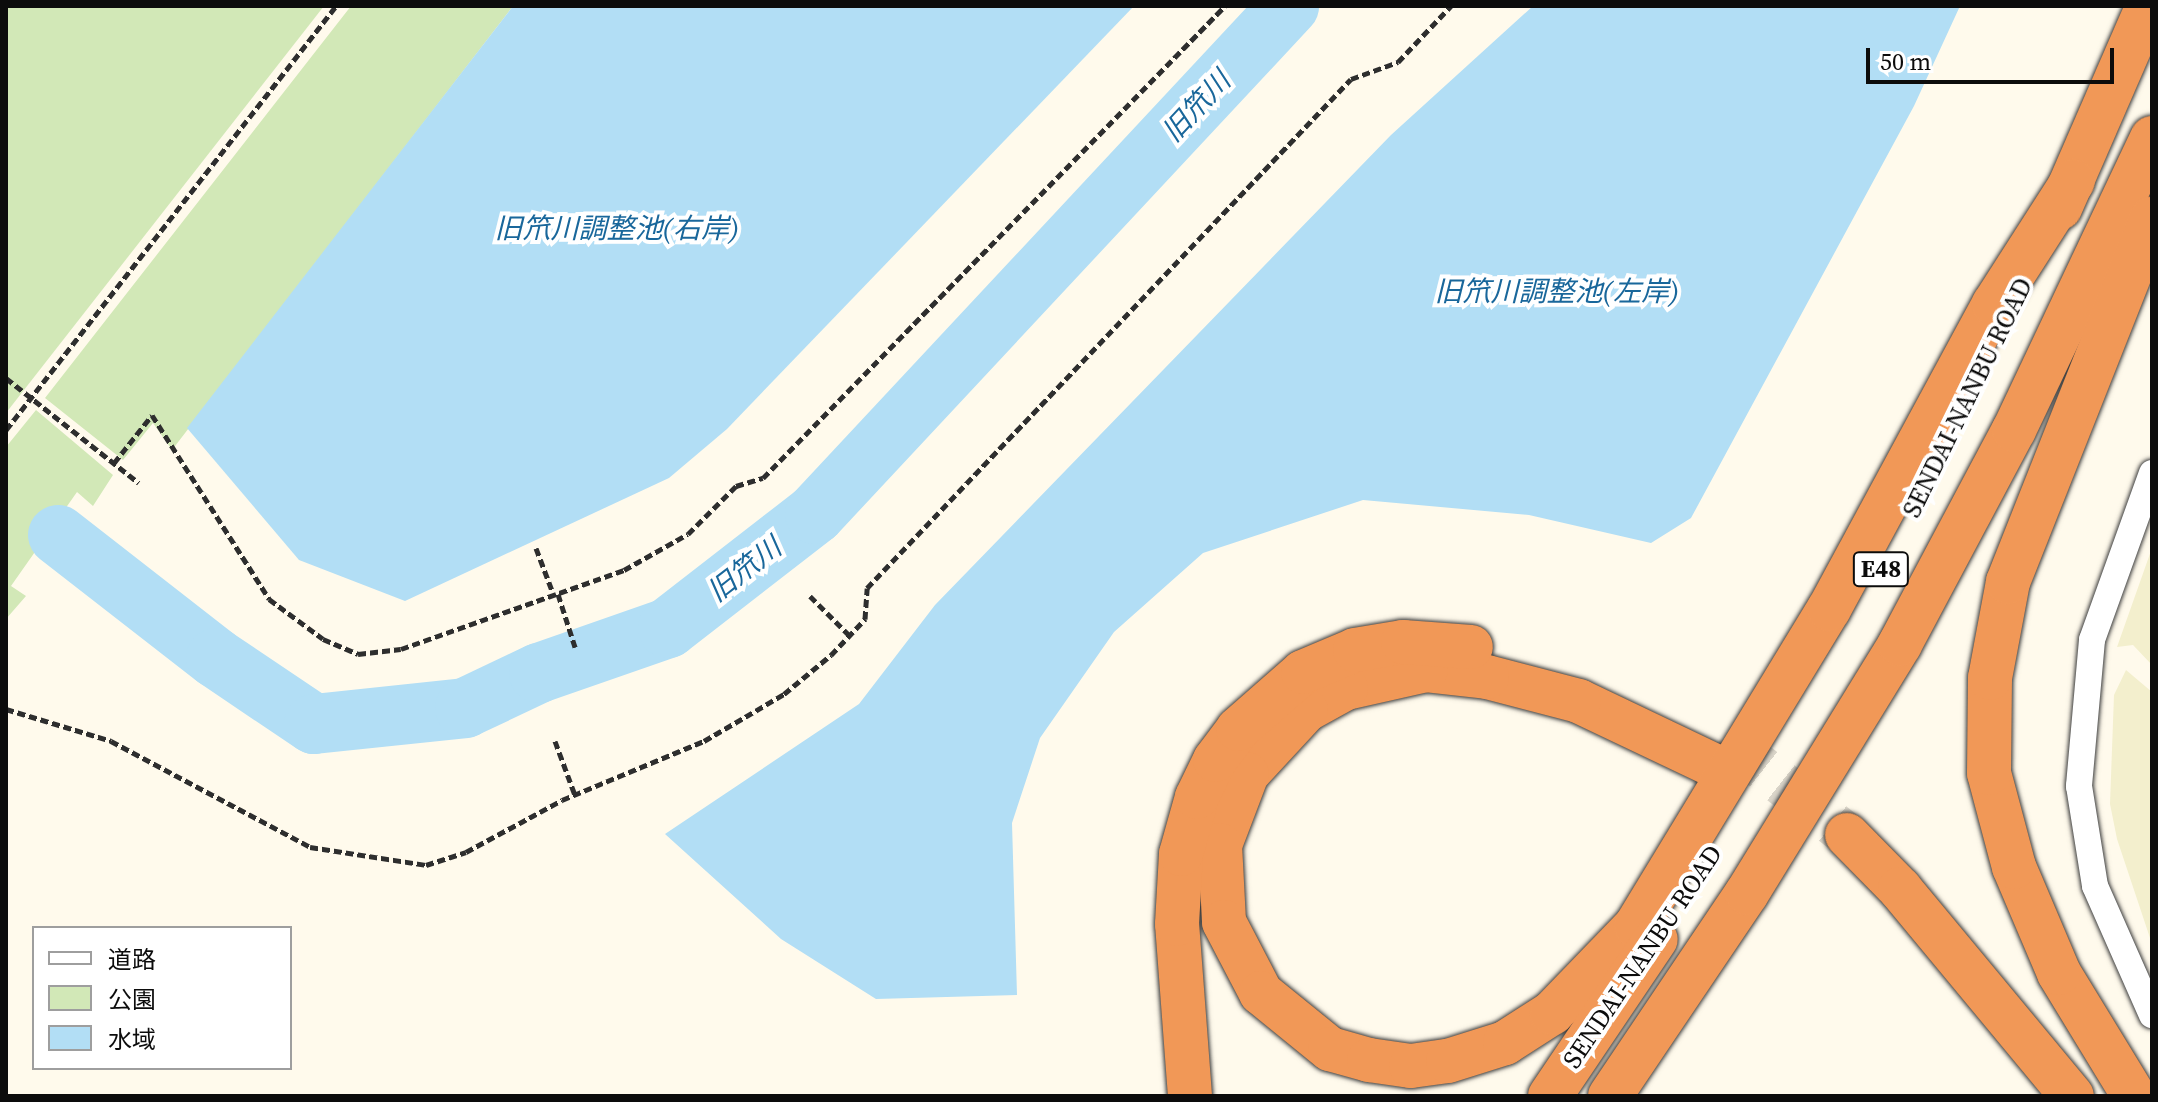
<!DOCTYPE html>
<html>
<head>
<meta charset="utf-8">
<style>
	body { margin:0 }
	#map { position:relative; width:2158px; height:1102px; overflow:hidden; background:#fffaec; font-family:"Source Serif 4","Noto Sans JP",serif }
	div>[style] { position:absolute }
	.farmland>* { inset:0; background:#f3efcd }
	.green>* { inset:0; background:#d2e8b7 }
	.water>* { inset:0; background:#b2def5 }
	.river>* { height:60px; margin:-30px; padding:0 30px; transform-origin:30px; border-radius:30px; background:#b2def5 }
	.highway-tunnel>* { height:44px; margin-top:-22px; transform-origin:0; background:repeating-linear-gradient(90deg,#dbd6ca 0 44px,transparent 0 66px) }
	.path>* { height:5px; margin-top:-2.5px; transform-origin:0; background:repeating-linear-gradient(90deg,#2e2e2e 0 8px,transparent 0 12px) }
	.roads { filter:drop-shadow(0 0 2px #3f3f3f) drop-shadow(0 0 2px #3f3f3f) }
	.street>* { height:26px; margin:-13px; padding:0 13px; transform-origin:13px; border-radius:13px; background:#fff }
	.highway>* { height:44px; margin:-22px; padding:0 22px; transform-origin:22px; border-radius:22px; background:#f19857 }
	span { translate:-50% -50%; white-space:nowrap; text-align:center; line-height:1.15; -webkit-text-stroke:8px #fff; paint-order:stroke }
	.shield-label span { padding:2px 6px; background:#fff; border:2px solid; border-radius:6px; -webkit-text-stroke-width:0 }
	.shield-label { font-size:24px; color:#0c0c0c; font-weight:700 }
	.street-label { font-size:26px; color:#0c0c0c }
	.water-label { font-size:28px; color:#19679b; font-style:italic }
	.frame { position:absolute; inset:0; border:8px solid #0c0c0c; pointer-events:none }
	.legend { position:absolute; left:32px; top:926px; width:260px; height:144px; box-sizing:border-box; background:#fff; border:2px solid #9e9e9e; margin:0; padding:10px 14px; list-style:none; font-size:24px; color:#0c0c0c }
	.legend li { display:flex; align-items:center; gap:16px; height:40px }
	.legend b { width:40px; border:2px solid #9e9e9e }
	.scale { position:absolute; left:1866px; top:48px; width:248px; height:36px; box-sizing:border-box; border:4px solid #0c0c0c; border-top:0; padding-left:10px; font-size:24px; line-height:28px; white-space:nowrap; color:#0c0c0c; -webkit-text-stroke:6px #fff; paint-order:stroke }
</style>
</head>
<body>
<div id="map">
	<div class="farmland">
		<div style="clip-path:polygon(2152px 548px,2152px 665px,2133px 645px,2117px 647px)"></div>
		<div style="clip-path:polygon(2126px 670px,2152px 692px,2152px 944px,2117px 839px,2110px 804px,2114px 695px)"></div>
	</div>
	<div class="green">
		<div style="clip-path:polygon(6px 6px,324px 6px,6px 413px)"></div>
		<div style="clip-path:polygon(351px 6px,513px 6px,172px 450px,153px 423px,123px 460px,45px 398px)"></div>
		<div style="clip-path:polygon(36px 410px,113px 475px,93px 506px,77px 492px,11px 586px,26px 596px,6px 619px,6px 447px)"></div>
	</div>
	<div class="water">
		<div style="clip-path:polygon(513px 6px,1134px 6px,727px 429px,669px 478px,405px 601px,299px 560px,187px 428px)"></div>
		<div style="clip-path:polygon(1533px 6px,1960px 6px,1914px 106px,1691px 518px,1651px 543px,1529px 515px,1363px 500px,1203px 553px,1114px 632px,1040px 738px,1012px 823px,1017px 995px,876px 999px,781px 939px,665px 834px,859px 704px,935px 605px,1391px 135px)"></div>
	</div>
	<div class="river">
		<div style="left:58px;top:535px;width:200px;rotate:37.9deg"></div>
		<div style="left:216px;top:658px;width:118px;rotate:34deg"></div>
		<div style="left:314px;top:724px;width:152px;rotate:-6deg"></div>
		<div style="left:465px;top:708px;width:82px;rotate:-25.3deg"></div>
		<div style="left:539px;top:673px;width:137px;rotate:-19.2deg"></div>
		<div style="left:668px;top:628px;width:186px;rotate:-37.8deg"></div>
		<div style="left:815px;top:514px;width:695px;rotate:-46.98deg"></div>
	</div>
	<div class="highway-tunnel">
		<div style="left:1729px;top:742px;width:150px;rotate:38.2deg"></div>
	</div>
	<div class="path">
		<div style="left:6px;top:378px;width:169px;rotate:38.3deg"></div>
		<div style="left:6px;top:430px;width:537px;rotate:-52.11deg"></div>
		<div style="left:114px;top:463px;width:61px;rotate:-51.6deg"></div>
		<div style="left:152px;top:415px;width:218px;rotate:57.5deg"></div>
		<div style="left:269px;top:599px;width:67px;rotate:36.5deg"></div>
		<div style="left:323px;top:639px;width:38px;rotate:23deg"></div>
		<div style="left:358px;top:654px;width:43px;rotate:-6.6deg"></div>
		<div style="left:401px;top:649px;width:237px;rotate:-19.5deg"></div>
		<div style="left:624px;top:570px;width:73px;rotate:-29.4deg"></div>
		<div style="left:688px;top:534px;width:68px;rotate:-45deg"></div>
		<div style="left:736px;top:486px;width:28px;rotate:-17deg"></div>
		<div style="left:763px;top:478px;width:660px;rotate:-45.61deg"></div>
		<div style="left:536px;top:548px;width:51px;rotate:69.4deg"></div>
		<div style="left:558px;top:594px;width:56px;rotate:72.2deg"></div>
		<div style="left:810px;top:596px;width:57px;rotate:45deg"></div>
		<div style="left:6px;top:709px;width:110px;rotate:16.9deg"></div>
		<div style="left:111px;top:741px;width:225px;rotate:28deg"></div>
		<div style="left:310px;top:847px;width:117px;rotate:8.8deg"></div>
		<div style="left:426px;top:865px;width:42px;rotate:-18deg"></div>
		<div style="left:466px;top:852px;width:109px;rotate:-28.4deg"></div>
		<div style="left:562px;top:800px;width:154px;rotate:-22.6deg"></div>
		<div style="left:704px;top:741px;width:93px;rotate:-30.4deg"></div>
		<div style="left:784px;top:694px;width:61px;rotate:-39.7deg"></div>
		<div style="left:831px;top:655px;width:50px;rotate:-46.6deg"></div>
		<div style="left:865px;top:619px;width:31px;rotate:-86deg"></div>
		<div style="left:867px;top:588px;width:702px;rotate:-46.44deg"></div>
		<div style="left:1351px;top:79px;width:50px;rotate:-19.9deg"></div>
		<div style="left:1398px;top:62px;width:77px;rotate:-46.6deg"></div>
		<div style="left:555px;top:741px;width:58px;rotate:69.7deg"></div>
	</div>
	<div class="roads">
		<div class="street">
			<div style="left:2152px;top:473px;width:177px;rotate:109.8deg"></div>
			<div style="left:2092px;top:640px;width:147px;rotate:95.1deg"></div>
			<div style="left:2079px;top:786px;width:101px;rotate:80.9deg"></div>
			<div style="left:2095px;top:886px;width:141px;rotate:66.2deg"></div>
		</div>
		<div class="highway">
			<div style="left:2060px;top:208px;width:220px;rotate:-66.5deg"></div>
			<div style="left:1713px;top:765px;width:148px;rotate:-154.5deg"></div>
			<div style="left:1579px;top:701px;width:95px;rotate:-165.4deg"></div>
			<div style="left:1487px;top:677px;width:61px;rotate:-173.5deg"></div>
			<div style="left:1426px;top:670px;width:82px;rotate:167.3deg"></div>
			<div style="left:1346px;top:688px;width:46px;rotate:151.2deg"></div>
			<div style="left:1306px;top:710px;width:87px;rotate:132.7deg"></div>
			<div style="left:1247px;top:774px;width:76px;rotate:110.8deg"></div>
			<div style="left:1220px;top:845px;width:77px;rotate:87deg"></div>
			<div style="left:1224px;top:922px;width:80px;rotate:62.5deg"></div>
			<div style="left:1261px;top:993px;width:89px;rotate:39.1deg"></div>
			<div style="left:1330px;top:1049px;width:41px;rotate:15.8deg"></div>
			<div style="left:1369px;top:1060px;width:42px;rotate:8.1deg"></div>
			<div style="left:1411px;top:1066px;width:37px;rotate:-8deg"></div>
			<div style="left:1448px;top:1061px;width:60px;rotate:-17.5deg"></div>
			<div style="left:1505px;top:1043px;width:56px;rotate:-32.6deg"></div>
			<div style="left:1552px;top:1013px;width:121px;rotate:-46deg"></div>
			<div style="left:1636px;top:926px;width:371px;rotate:-58.7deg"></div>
			<div style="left:1829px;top:609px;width:347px;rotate:-61.6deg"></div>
			<div style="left:1994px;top:304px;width:146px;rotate:-57.3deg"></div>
			<div style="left:1847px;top:835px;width:76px;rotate:45.5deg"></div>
			<div style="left:1900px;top:889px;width:269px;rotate:50.3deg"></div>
			<div style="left:1190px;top:1096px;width:172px;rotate:-94.3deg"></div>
			<div style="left:1177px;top:924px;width:70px;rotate:-86.7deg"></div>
			<div style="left:1181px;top:854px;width:59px;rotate:-74.3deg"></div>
			<div style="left:1197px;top:797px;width:41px;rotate:-64.1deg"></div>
			<div style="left:1215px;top:760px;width:39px;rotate:-53deg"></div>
			<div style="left:1238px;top:729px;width:86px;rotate:-41.2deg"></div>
			<div style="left:1303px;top:672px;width:56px;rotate:-22.9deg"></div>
			<div style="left:1355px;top:650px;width:49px;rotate:-9.5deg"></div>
			<div style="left:1403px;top:642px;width:68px;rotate:4.2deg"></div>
			<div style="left:1550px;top:1096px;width:189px;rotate:-56deg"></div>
			<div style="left:1610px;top:1096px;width:245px;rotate:-56deg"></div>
			<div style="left:1747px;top:893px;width:292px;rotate:-58.4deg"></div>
			<div style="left:1900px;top:644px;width:242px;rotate:-62deg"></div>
			<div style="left:2014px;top:430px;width:323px;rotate:-64.7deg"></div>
			<div style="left:2134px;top:1096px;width:144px;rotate:-121.4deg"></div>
			<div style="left:2059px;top:973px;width:115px;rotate:-113deg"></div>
			<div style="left:2014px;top:867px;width:97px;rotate:-104.9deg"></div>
			<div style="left:1989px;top:773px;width:95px;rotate:-89.4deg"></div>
			<div style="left:1990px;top:678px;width:98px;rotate:-79.4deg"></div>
			<div style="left:2008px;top:582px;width:391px;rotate:-68.4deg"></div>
		</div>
	</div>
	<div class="shield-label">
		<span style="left:1881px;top:569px">E48</span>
	</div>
	<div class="street-label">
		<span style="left:1968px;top:398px;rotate:-64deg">SENDAI-NANBU ROAD</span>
		<span style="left:1643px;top:957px;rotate:-56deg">SENDAI-NANBU ROAD</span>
	</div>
	<div class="water-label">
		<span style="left:1196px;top:106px;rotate:-47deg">旧笊川</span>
		<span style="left:617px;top:228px">旧笊川調整池(右岸)</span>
		<span style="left:1557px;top:291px">旧笊川調整池(左岸)</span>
		<span style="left:744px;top:569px;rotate:-38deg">旧笊川</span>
	</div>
	<div class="frame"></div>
	<ul class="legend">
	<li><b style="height:10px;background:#fff"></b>道路</li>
	<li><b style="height:22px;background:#d2e8b7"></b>公園</li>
	<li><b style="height:22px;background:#b2def5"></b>水域</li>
	</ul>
	<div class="scale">50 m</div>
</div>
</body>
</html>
